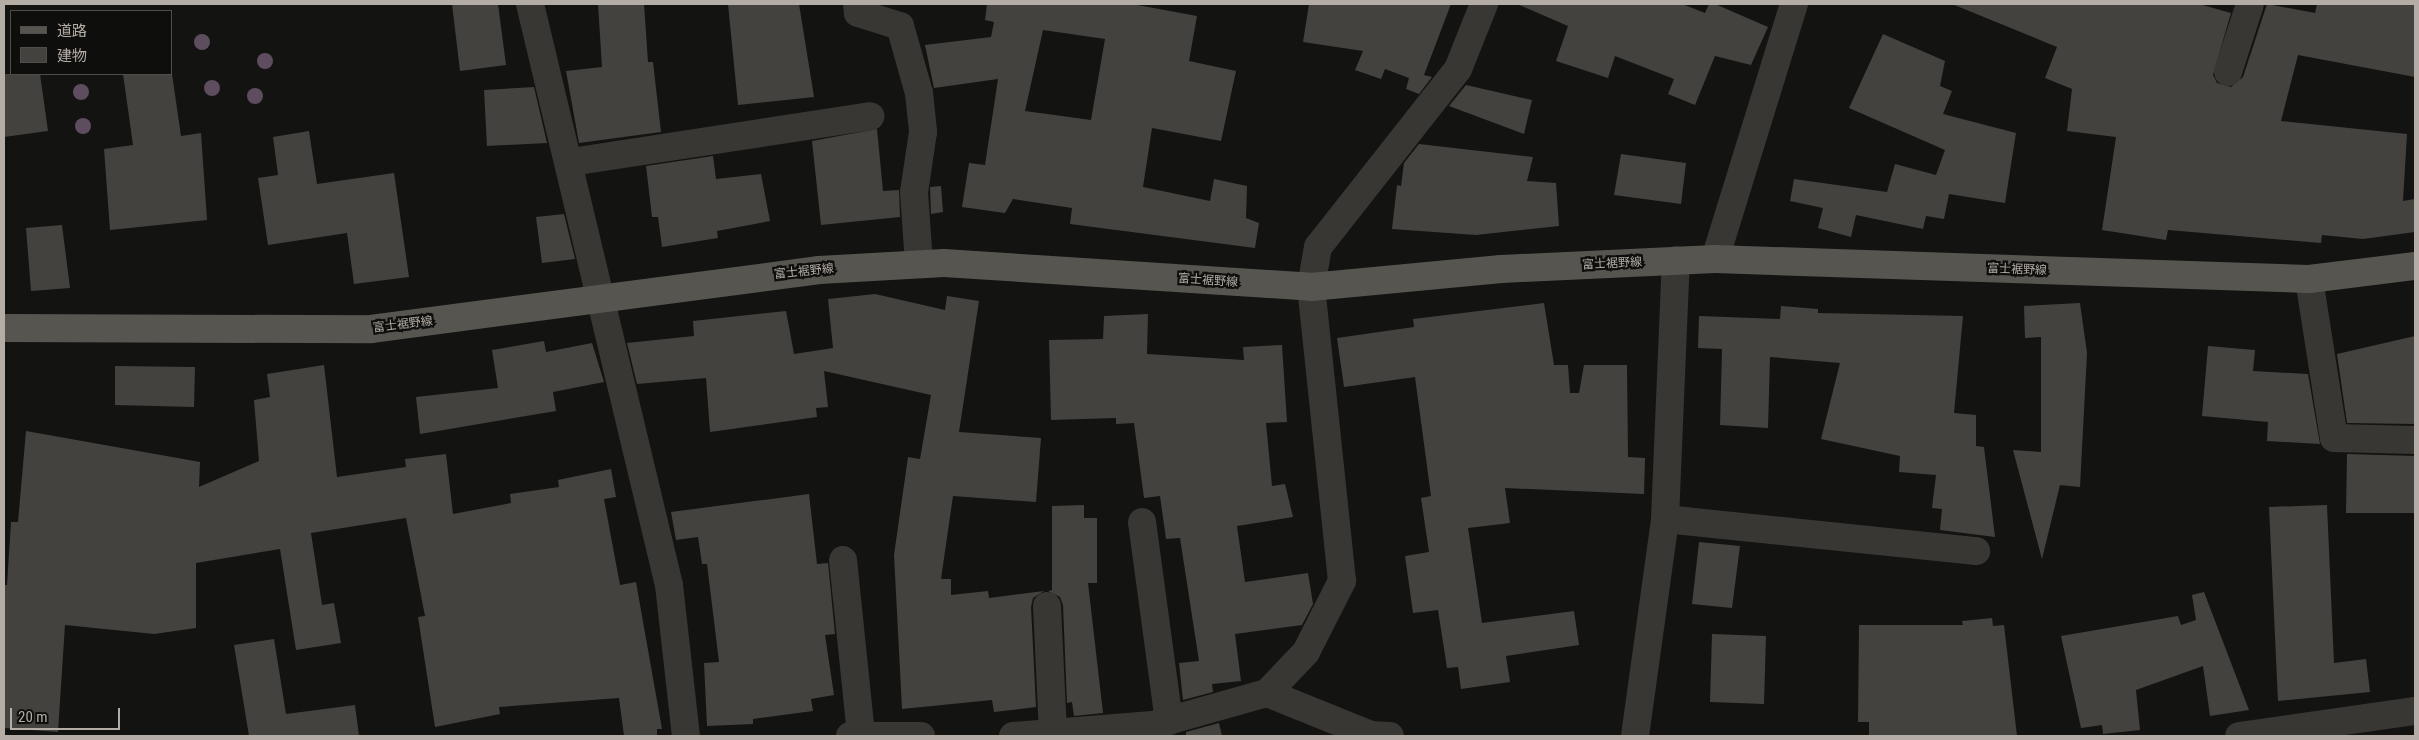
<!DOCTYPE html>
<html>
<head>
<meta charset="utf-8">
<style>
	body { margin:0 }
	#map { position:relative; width:2419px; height:740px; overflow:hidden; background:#131312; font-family:"Roboto Condensed","Noto Sans JP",sans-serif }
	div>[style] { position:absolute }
	.building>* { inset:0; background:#43423f }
	.minor>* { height:28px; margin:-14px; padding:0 14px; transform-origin:14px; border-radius:14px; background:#383733 }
	.major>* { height:28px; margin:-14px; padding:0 14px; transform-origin:14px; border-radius:14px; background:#575550 }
	.trees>* { width:16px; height:16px; margin:-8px; border-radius:50%; background:#5e4d5e }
	span { translate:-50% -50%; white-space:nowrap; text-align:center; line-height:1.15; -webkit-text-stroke:4.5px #0e0e0d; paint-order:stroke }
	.street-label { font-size:12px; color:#b3ada5 }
	.frame { position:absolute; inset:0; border:5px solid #b3ada5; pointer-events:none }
	.legend { position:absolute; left:10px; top:10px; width:162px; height:65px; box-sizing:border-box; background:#0e0e0d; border:1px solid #504e4a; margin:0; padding:6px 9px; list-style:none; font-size:15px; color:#b3ada5 }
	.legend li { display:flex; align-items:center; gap:10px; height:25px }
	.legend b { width:25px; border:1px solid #504e4a }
	.scale { position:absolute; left:10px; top:708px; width:110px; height:22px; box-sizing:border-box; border:2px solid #b3ada5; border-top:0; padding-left:6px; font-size:15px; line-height:18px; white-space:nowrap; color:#b3ada5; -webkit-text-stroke:4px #0e0e0d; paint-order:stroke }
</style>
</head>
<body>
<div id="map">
	<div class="building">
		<div style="clip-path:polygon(452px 4px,498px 4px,506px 65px,460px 71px)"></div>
		<div style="clip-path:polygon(598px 4px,644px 4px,648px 62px,653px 62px,661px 132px,579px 143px,566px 71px,602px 67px)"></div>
		<div style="clip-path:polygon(728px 4px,799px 4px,814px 97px,738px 105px)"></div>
		<div style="clip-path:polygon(evenodd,987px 4px,1132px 4px,1197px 16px,1189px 61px,1236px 71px,1221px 141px,1152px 128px,1143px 187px,1210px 201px,1214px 179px,1247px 186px,1246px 218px,1259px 223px,1255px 248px,1070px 224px,1072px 208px,1013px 199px,1005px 213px,962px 207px,969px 163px,985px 165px,998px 79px,934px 88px,925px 45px,991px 37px,994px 22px,985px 20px,987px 4px,1043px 30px,1105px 39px,1091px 120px,1025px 111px,1043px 30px)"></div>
		<div style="clip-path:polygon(1309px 4px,1451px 4px,1424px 75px,1432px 77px,1419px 94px,1406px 89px,1409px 78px,1385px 69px,1381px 79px,1355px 70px,1363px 51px,1303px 42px)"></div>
		<div style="clip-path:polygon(1517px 4px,1682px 4px,1705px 13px,1709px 4px,1715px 4px,1768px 27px,1751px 65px,1715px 56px,1695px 105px,1668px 94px,1674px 79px,1615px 56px,1608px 78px,1556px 61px,1568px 26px)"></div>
		<div style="clip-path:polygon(1952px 4px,2199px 4px,2231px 13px,2213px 75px,2217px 83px,2231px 87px,2243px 77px,2267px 4px,2315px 13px,2317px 4px,2415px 4px,2415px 77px,2298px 55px,2281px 121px,2407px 134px,2403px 201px,2415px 199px,2415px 232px,2363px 239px,2322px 235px,2321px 243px,2168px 230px,2166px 240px,2102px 230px,2116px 137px,2067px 131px,2072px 89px,2045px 78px,2057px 47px)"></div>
		<div style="clip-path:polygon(1883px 34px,1945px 61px,1940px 86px,1952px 91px,1943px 114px,2016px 133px,2005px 203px,1949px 194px,1944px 219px,1926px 216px,1923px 229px,1856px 215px,1851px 237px,1818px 228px,1823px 208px,1790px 201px,1794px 179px,1887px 192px,1895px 164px,1936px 175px,1945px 150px,1849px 108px)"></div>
		<div style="clip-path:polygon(4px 74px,40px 74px,48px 131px,4px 137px)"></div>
		<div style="clip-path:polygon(123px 74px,172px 74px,181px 136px,201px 133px,207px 220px,110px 230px,104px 149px,133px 145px)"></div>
		<div style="clip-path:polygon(1466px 85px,1532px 100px,1524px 134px,1449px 106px)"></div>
		<div style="clip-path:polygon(534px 87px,547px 143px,487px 146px,484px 90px)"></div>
		<div style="clip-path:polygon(877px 129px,883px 191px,899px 190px,900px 217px,821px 225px,812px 141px)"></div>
		<div style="clip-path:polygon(309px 131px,317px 184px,394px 173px,409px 277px,354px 284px,347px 233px,268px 245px,258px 178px,278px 175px,273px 137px)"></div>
		<div style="clip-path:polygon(1419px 144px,1533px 157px,1527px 181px,1556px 183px,1559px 226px,1476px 235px,1392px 229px,1397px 185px,1401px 186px,1404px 163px)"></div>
		<div style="clip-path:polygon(1621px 154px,1686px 163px,1681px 204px,1614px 195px)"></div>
		<div style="clip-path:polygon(713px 156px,716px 179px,761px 174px,770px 221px,717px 231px,718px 238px,662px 247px,658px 217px,652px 217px,646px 166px)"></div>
		<div style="clip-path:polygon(941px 186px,943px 212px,931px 214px,930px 187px)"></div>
		<div style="clip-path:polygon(564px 214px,575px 259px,542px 263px,536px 217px)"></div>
		<div style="clip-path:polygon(62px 225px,70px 288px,31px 291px,26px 228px)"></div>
		<div style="clip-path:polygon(875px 294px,945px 310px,947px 296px,979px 301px,959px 432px,1041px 438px,1036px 502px,953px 496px,941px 579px,951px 579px,951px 595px,988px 591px,989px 598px,1044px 591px,1033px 598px,1031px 607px,1036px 707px,994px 712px,992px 700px,902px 709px,894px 555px,908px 457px,920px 459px,931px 395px,824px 371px,828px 407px,816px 408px,817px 417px,710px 432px,706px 378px,637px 384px,627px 343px,694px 336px,693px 321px,786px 311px,794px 354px,833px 348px,828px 299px)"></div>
		<div style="clip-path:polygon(1544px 303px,1554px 365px,1568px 365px,1570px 393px,1579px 393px,1584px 365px,1627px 365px,1628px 457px,1645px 458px,1644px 494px,1505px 488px,1510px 523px,1468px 528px,1482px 623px,1574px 611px,1579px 645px,1506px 656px,1510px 682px,1461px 689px,1458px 667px,1447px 668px,1438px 610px,1413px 613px,1405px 556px,1429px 552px,1421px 498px,1431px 496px,1415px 377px,1344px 387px,1337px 338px,1414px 327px,1413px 319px)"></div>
		<div style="clip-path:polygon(2080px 303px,2087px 353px,2080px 487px,2060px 485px,2042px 559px,2013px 450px,2041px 452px,2041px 337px,2025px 338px,2024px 306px)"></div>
		<div style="clip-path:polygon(1781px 306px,1818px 309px,1818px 313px,1963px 316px,1954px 413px,1976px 415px,1976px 446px,1984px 447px,1995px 537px,1940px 530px,1942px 509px,1932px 508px,1936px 475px,1899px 472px,1900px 456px,1821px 439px,1840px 363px,1770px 357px,1768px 428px,1720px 425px,1722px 349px,1698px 348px,1699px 316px,1780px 319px)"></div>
		<div style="clip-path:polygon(1148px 314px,1147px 354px,1244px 360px,1243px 347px,1282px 345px,1287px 422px,1266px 423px,1272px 486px,1285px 484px,1293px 517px,1237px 526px,1245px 582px,1308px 573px,1313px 604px,1302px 625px,1235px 634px,1241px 681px,1212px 684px,1213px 692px,1183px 700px,1179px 663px,1199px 661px,1180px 538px,1166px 539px,1160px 496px,1144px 498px,1134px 423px,1116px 424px,1116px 418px,1051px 420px,1049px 340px,1103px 339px,1104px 316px)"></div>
		<div style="clip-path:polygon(2415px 336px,2415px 424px,2347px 423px,2337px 354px)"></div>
		<div style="clip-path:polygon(544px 341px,546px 352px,592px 343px,604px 382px,553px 392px,556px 411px,420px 434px,416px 397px,498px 388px,492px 350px)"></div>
		<div style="clip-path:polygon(2208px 346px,2255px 350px,2253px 371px,2308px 374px,2320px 444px,2267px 441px,2268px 422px,2202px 416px)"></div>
		<div style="clip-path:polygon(324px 365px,337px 477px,406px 467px,405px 459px,446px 454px,453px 514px,511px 503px,510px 494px,559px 487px,558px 480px,611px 469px,616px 497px,604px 499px,620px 585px,636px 582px,662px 729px,657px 729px,657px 736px,624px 736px,619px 698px,499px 707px,500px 714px,435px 727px,418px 617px,425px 616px,406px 518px,311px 533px,322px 605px,334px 603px,341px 643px,296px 650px,280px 549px,196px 563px,196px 628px,154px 634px,65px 625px,58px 732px,4px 728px,4px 585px,7px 585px,11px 522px,18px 522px,26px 431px,200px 462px,199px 487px,259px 461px,254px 400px,270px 397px,267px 374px)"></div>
		<div style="clip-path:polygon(115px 366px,195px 367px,194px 407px,115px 405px)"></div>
		<div style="clip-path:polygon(2347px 454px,2415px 456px,2415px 513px,2346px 513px)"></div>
		<div style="clip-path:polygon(809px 494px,817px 564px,828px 563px,835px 634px,825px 635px,834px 695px,811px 699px,813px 711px,753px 719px,753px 724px,707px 726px,704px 663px,719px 662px,707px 564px,702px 564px,698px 537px,676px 540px,671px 512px)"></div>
		<div style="clip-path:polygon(1084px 505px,1084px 518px,1097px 518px,1097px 583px,1088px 583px,1103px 713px,1074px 716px,1072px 702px,1067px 703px,1063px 605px,1060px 597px,1048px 591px,1052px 590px,1052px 506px)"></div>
		<div style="clip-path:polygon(2327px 505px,2334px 663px,2366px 659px,2370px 692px,2278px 701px,2269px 507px)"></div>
		<div style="clip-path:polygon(1699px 542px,1740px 546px,1732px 608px,1692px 604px)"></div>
		<div style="clip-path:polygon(2204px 592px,2249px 710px,2210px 716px,2203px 666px,2136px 690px,2140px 730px,2103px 734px,2102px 725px,2081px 728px,2061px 636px,2178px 616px,2181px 625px,2196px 620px,2192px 595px)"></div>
		<div style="clip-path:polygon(1992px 618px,1993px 626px,2004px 625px,2017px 736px,1869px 736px,1869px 722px,1858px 722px,1859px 625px,1963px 625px,1962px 621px)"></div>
		<div style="clip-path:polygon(1712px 634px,1766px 636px,1764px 704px,1710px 702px)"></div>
		<div style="clip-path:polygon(274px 639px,286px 714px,355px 705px,359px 736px,249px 736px,234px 645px)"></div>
		<div style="clip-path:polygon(1219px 723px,1222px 736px,1186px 736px,1186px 732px)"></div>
	</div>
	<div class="minor">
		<div style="left:530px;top:4px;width:597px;rotate:76.55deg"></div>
		<div style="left:669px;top:585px;width:152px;rotate:83.6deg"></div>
		<div style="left:857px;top:4px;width:9px;rotate:84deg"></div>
		<div style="left:858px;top:13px;width:44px;rotate:17.2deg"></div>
		<div style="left:900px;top:26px;width:70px;rotate:74.2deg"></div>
		<div style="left:919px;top:93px;width:39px;rotate:84deg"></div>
		<div style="left:923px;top:132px;width:61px;rotate:98.5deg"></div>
		<div style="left:914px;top:192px;width:72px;rotate:86deg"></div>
		<div style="left:2228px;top:72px;width:71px;rotate:-72.1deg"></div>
		<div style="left:571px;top:162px;width:303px;rotate:-8.7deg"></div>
		<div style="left:1715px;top:259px;width:267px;rotate:-72.8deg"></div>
		<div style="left:2309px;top:279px;width:161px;rotate:81.1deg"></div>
		<div style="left:2334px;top:438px;width:81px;rotate:1.4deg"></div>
		<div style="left:1665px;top:519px;width:313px;rotate:5.9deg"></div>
		<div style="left:1142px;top:522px;width:201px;rotate:82.3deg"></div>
		<div style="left:843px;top:560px;width:176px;rotate:84.1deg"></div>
		<div style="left:1047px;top:606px;width:127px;rotate:87.3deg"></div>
		<div style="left:1267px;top:693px;width:112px;rotate:22deg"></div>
		<div style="left:1371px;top:735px;width:19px;rotate:3deg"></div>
		<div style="left:850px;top:736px;width:71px"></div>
		<div style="left:1013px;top:736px;width:140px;rotate:-4.5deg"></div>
		<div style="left:1153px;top:725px;width:118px;rotate:-15.7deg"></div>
		<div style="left:1267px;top:693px;width:57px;rotate:-46.4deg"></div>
		<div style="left:1306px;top:652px;width:80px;rotate:-63.1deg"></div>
		<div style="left:1342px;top:581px;width:296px;rotate:-96deg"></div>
		<div style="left:1311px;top:287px;width:41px;rotate:-80.1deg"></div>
		<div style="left:1318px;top:247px;width:226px;rotate:-51.8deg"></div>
		<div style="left:1458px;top:69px;width:70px;rotate:-68.2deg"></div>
		<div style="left:1635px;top:736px;width:219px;rotate:-82.1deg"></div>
		<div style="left:1665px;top:519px;width:259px;rotate:-87.6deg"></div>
		<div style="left:2239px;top:736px;width:178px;rotate:-8.1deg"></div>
	</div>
	<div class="major">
		<div style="left:4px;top:328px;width:367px;rotate:0.2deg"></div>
		<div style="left:371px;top:329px;width:452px;rotate:-7.5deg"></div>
		<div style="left:819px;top:270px;width:125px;rotate:-3.2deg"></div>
		<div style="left:944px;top:263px;width:368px;rotate:3.7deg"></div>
		<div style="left:1311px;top:287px;width:191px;rotate:-5.4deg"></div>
		<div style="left:1501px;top:269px;width:214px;rotate:-2.7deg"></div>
		<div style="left:1715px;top:259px;width:594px;rotate:1.93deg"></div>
		<div style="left:2309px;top:279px;width:107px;rotate:-7deg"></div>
	</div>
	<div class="trees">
		<div style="left:202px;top:42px"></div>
		<div style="left:265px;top:61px"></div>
		<div style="left:212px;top:88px"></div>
		<div style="left:81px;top:92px"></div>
		<div style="left:255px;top:96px"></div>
		<div style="left:83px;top:126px"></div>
	</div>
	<div class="street-label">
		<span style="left:1612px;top:264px;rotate:-3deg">富士裾野線</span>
		<span style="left:2017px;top:270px;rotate:2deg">富士裾野線</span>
		<span style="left:804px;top:272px;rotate:-6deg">富士裾野線</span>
		<span style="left:1208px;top:281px;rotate:4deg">富士裾野線</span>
		<span style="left:403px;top:325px;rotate:-7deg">富士裾野線</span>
	</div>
	<div class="frame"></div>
	<ul class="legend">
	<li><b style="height:6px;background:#575550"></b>道路</li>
	<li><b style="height:14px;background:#43423f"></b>建物</li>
	</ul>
	<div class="scale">20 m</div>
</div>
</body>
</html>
